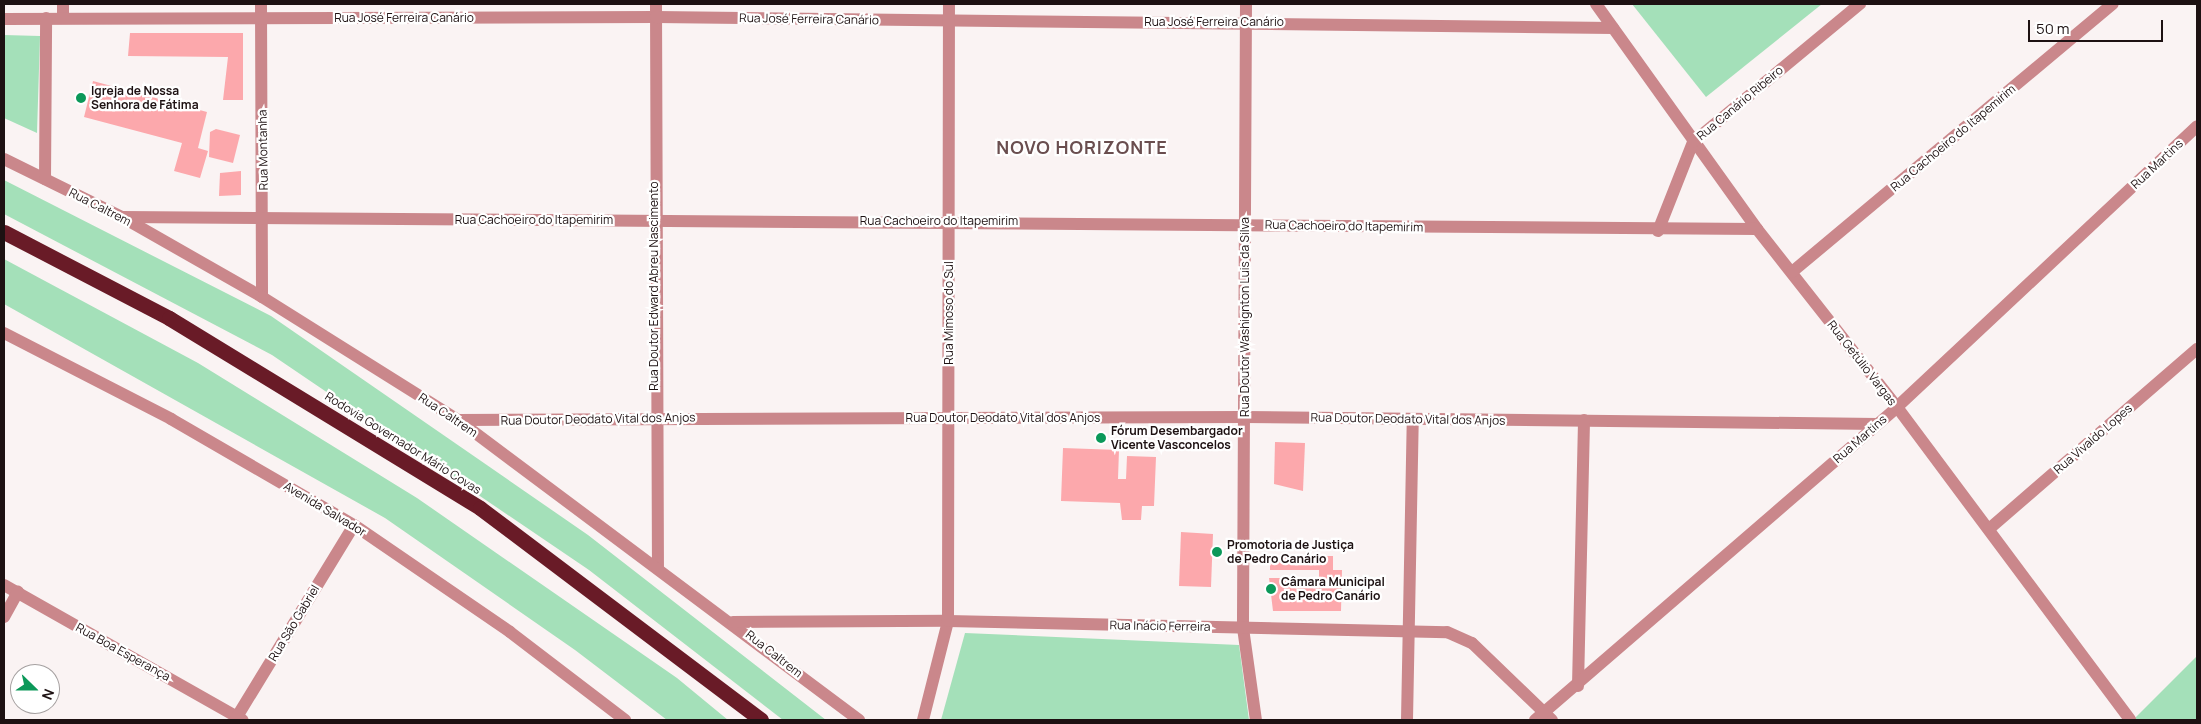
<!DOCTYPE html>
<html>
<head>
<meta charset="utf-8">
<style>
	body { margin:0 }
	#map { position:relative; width:2201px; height:724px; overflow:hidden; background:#faf3f3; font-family:Manrope,sans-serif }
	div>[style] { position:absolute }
	.green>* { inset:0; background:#a4e0b9 }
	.building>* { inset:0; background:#fca8ac }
	.minor>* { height:12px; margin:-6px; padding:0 6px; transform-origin:6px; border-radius:6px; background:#ca878b }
	.highway>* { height:15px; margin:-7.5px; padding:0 7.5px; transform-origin:7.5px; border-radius:7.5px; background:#691b27 }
	.dots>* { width:14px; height:14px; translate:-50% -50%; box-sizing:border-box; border:2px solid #fff; border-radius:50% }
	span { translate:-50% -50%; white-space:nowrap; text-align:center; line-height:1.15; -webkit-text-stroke:4.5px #fff; paint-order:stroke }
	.street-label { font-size:12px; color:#1d1112 }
	.poi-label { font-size:12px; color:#1d1112; font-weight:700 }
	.left { translate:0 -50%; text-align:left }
	.district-label { font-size:18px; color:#6a4e4f; font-weight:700; letter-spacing:1px }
	.frame { position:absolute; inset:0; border:5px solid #1d1112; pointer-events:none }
	.north { position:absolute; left:10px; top:664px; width:50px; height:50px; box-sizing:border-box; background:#fff; border:1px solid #a5a0a0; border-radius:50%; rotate:112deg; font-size:14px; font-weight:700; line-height:20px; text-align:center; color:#1d1112 }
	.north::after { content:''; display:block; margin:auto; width:18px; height:22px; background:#0b9859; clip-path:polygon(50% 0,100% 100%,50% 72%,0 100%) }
	.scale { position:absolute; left:2028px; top:20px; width:135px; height:22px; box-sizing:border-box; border:2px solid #1d1112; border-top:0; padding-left:6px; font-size:15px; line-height:18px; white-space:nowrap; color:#1d1112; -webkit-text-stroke:4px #fff; paint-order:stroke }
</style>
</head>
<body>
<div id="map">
	<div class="green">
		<div style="clip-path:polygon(1632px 4px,1822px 4px,1706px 97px)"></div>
		<div style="clip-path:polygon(4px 35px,40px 36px,37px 133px,4px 118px)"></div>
		<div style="clip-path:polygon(4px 180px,271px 316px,588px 535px,826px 720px,783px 720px,589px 570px,272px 355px,4px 214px)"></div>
		<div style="clip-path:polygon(4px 259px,198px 363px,417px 498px,677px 678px,728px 720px,667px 720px,575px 650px,385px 518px,4px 304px)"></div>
		<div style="clip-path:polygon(965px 633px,1239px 645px,1249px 720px,941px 720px)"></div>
		<div style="clip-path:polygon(2197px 656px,2197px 720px,2133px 720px)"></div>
	</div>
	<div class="building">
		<div style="clip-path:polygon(130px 33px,243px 33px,243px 100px,223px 100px,228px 57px,128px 56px)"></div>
		<div style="clip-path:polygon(93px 81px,207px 112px,198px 148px,208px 151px,200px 178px,174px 171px,182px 143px,84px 117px)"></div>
		<div style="clip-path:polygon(216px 129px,240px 135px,233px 163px,209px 157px,210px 132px)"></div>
		<div style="clip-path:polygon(241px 171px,241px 195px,219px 196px,220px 173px)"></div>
		<div style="clip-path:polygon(1275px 442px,1305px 443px,1303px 491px,1274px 484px)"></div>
		<div style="clip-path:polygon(1063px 448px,1119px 450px,1118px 479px,1126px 479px,1127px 456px,1156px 457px,1154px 506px,1142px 506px,1141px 520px,1122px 520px,1120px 503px,1061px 501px)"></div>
		<div style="clip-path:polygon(1181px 532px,1213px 534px,1211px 587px,1179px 586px)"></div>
		<div style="clip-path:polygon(1270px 556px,1333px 556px,1333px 570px,1342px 570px,1341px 611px,1273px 611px,1269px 578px,1319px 578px,1319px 570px,1270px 570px)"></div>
	</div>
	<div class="minor">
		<div style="left:63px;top:4px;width:14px;rotate:90deg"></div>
		<div style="left:261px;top:4px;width:293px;rotate:89.8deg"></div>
		<div style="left:656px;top:4px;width:564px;rotate:89.8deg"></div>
		<div style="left:1246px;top:4px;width:624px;rotate:90.28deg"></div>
		<div style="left:1243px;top:628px;width:93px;rotate:82deg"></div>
		<div style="left:1596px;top:4px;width:277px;rotate:54.4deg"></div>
		<div style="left:1757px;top:229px;width:226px;rotate:51.8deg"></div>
		<div style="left:1897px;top:407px;width:390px;rotate:53.3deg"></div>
		<div style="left:4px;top:19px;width:652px;rotate:-0.18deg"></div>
		<div style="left:656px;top:17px;width:957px;rotate:0.66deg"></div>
		<div style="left:4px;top:159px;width:131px;rotate:26.2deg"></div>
		<div style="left:122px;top:217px;width:161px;rotate:29.7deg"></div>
		<div style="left:262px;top:297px;width:231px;rotate:32.1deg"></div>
		<div style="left:458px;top:420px;width:501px;rotate:36.8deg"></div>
		<div style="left:45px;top:179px;width:161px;rotate:-89.6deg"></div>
		<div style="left:122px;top:217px;width:1635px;rotate:0.42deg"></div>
		<div style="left:1658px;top:231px;width:96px;rotate:-68.5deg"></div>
		<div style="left:1693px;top:142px;width:217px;rotate:-39.6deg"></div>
		<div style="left:1792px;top:272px;width:418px;rotate:-39.9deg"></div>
		<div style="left:4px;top:333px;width:188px;rotate:27.2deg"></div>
		<div style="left:171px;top:419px;width:211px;rotate:30.1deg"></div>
		<div style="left:354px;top:525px;width:189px;rotate:34.4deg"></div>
		<div style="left:510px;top:632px;width:145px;rotate:37.4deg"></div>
		<div style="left:458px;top:420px;width:786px;rotate:-0.22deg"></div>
		<div style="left:1244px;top:417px;width:633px;rotate:0.63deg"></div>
		<div style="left:1989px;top:529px;width:275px;rotate:-40.9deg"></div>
		<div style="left:4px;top:585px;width:274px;rotate:29.5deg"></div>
		<div style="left:4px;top:617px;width:29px;rotate:-61deg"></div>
		<div style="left:733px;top:622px;width:215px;rotate:-0.3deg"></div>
		<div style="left:948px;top:621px;width:499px;rotate:1.3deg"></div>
		<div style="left:1447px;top:632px;width:27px;rotate:24deg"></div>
		<div style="left:1472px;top:643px;width:111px;rotate:43.9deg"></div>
		<div style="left:1578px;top:686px;width:266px;rotate:-88.7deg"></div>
		<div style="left:235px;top:720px;width:228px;rotate:-58.6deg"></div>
		<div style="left:923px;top:720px;width:102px;rotate:-75.8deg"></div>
		<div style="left:948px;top:621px;width:617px;rotate:-89.91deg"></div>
		<div style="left:1407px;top:720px;width:301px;rotate:-88.9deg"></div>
		<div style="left:1535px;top:720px;width:479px;rotate:-40.8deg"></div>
		<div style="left:1897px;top:407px;width:411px;rotate:-43.1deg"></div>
	</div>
	<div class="highway">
		<div style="left:4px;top:232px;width:186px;rotate:27.5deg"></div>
		<div style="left:169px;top:318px;width:364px;rotate:31.4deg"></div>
		<div style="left:480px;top:508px;width:352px;rotate:37deg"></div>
	</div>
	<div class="dots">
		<div style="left:81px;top:98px;background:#0b9859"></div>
		<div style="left:1101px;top:438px;background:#0b9859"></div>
		<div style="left:1217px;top:552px;background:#0b9859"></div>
		<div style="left:1271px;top:589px;background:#0b9859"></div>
	</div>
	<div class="street-label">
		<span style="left:404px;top:18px">Rua José Ferreira Canário</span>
		<span style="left:809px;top:19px;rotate:1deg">Rua José Ferreira Canário</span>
		<span style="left:1214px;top:22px">Rua José Ferreira Canário</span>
		<span style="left:1740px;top:103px;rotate:-40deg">Rua Canário Ribeiro</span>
		<span style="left:1953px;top:138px;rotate:-40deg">Rua Cachoeiro do Itapemirim</span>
		<span style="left:263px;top:150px;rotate:-91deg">Rua Montanha</span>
		<span style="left:2157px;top:164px;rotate:-43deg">Rua Martins</span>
		<span style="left:100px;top:207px;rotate:27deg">Rua Caltrem</span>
		<span style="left:534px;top:220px">Rua Cachoeiro do Itapemirim</span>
		<span style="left:939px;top:221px">Rua Cachoeiro do Itapemirim</span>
		<span style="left:1344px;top:226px;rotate:1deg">Rua Cachoeiro do Itapemirim</span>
		<span style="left:654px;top:286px;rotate:-90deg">Rua Doutor Edward Abreu Nascimento</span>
		<span style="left:949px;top:313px;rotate:-90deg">Rua Mimoso do Sul</span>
		<span style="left:1245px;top:317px;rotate:-90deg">Rua Doutor Washignton Luis da Silva</span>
		<span style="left:1862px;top:363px;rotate:52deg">Rua Getúlio Vargas</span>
		<span style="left:448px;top:415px;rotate:34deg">Rua Caltrem</span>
		<span style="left:1003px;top:418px">Rua Doutor Deodato Vital dos Anjos</span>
		<span style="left:598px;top:419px;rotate:-1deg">Rua Doutor Deodato Vital dos Anjos</span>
		<span style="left:1408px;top:419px;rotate:1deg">Rua Doutor Deodato Vital dos Anjos</span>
		<span style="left:1860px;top:439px;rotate:-41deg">Rua Martins</span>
		<span style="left:2093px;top:439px;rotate:-41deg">Rua Vivaldo Lopes</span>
		<span style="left:403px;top:443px;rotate:32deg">Rodovia Governador Mário Covas</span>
		<span style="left:325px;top:509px;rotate:31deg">Avenida Salvador</span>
		<span style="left:294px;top:623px;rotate:-59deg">Rua São Gabriel</span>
		<span style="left:1160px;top:626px;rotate:1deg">Rua Inácio Ferreira</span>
		<span style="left:123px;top:652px;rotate:29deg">Rua Boa Esperança</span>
		<span style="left:774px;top:654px;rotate:38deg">Rua Caltrem</span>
	</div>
	<div class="poi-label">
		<span class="left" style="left:91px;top:98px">Igreja de Nossa<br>Senhora de Fátima</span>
		<span class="left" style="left:1111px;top:438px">Fórum Desembargador<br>Vicente Vasconcelos</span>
		<span class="left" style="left:1227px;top:552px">Promotoria de Justiça<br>de Pedro Canário</span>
		<span class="left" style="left:1281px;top:589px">Câmara Municipal<br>de Pedro Canário</span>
	</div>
	<div class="district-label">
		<span style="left:1082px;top:147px">NOVO HORIZONTE</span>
	</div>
	<div class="frame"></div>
	<div class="north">N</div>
	<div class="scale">50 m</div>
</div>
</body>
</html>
